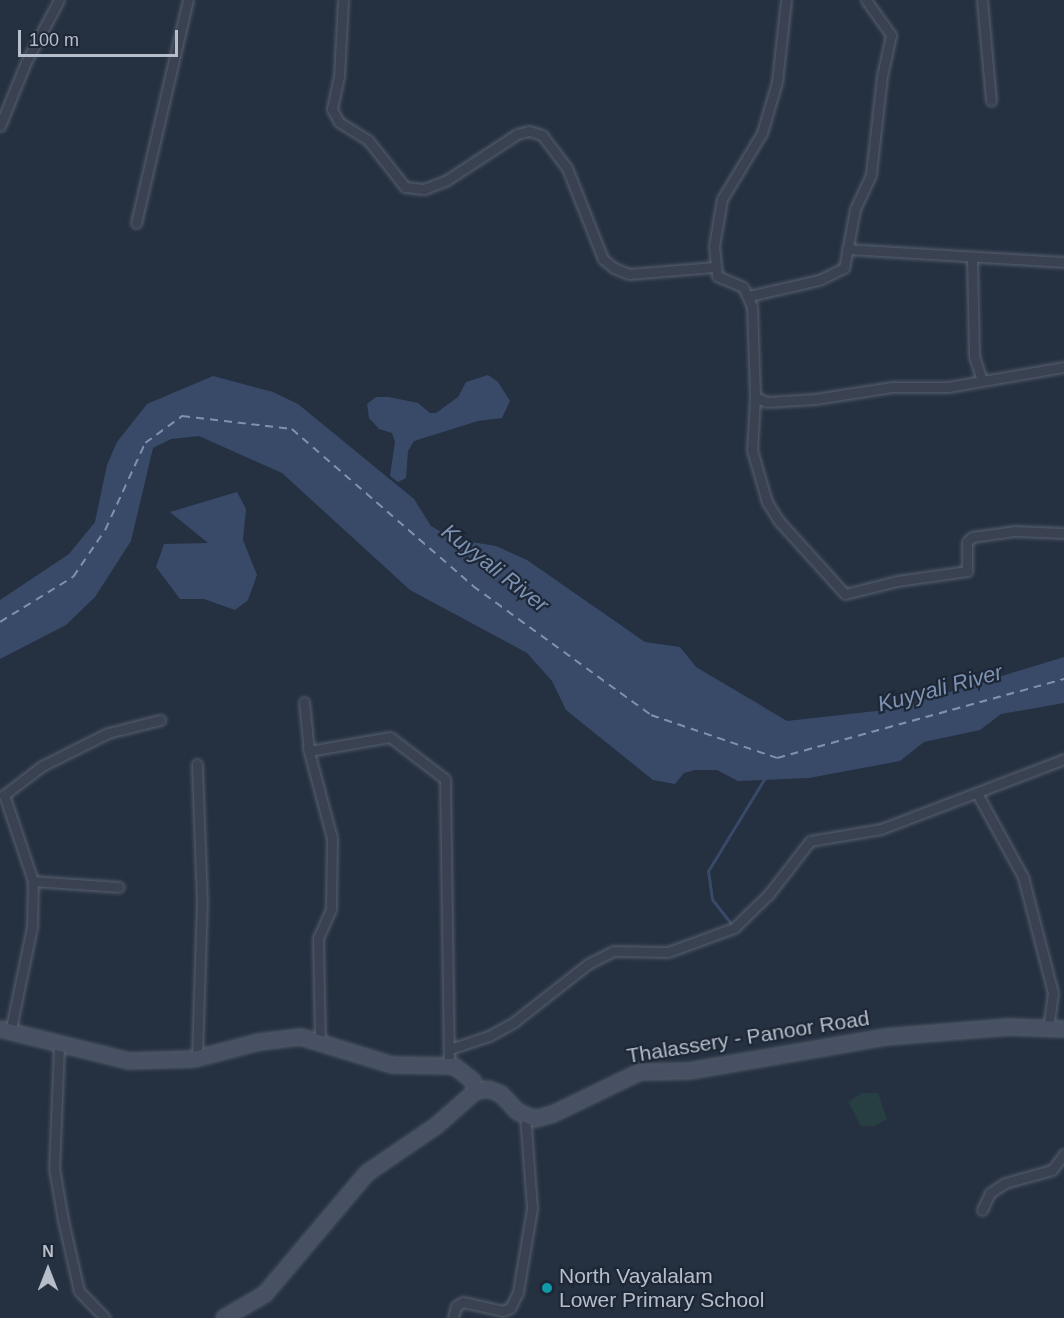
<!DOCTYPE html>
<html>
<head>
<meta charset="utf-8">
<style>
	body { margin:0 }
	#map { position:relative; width:1064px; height:1318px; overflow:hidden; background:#253041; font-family:Arial,sans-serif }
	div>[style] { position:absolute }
	.green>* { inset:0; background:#273e42 }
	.water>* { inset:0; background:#394a69 }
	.stream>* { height:3px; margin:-1.5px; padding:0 1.5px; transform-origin:1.5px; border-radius:1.5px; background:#394a69 }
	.ferry>* { height:1.5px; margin-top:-0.75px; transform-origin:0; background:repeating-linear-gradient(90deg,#7d92b3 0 8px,transparent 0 14px) }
	.roads { filter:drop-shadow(0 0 2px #58606e) drop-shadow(0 0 2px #58606e) }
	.street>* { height:9px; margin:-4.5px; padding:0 4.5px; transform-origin:4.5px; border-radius:4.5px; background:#3a4251 }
	.secondary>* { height:14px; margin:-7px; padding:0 7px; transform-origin:7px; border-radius:7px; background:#485164 }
	.dots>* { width:16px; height:16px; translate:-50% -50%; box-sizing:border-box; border:3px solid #1e2736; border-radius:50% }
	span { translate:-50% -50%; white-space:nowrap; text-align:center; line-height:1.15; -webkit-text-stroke:4.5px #1e2736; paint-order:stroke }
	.street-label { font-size:21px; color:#b7becb }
	.poi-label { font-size:21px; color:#b7becb }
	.left { translate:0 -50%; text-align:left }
	.water-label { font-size:22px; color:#7d92b3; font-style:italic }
	.north { position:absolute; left:18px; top:1240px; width:60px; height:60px; -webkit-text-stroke:4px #1e2736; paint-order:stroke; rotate:0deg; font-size:16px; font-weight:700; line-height:24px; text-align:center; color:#b7becb }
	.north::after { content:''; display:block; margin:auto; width:21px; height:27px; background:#b7becb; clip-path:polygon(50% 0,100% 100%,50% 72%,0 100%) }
	.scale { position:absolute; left:18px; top:30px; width:160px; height:27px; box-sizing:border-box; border:3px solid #b7becb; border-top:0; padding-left:8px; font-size:18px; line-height:21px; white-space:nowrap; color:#b7becb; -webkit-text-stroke:4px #1e2736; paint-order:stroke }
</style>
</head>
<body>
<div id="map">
	<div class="green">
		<div style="clip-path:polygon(862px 1093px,878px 1093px,887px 1119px,875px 1126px,861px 1126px,848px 1102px)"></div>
	</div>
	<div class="water">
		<div style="clip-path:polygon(488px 375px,498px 382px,510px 401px,502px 418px,478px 421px,414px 441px,408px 451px,406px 478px,398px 482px,390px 476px,395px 442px,392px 433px,379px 429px,369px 418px,367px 404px,376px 397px,389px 397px,418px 403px,430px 413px,436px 413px,458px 397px,466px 382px)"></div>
		<div style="clip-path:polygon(213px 376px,273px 392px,298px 404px,414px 499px,431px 526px,453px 539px,496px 546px,527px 560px,645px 642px,680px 647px,696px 667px,787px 721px,894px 709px,1064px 657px,1064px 703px,1001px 714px,980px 730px,924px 742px,900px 761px,809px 778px,738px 781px,717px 770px,695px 770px,684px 773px,675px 784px,653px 780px,566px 710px,552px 681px,527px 653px,410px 590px,282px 473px,199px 436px,171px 439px,153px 448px,131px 541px,95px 597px,66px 625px,0 659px,0 600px,69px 554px,95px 522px,107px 465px,117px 442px,147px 404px)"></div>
		<div style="clip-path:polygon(237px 492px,246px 509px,243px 540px,257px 575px,248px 600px,235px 610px,204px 599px,180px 599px,156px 567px,164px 544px,208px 543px,170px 512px)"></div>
	</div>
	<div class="stream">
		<div style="left:733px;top:926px;width:34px;rotate:-128deg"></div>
		<div style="left:712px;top:899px;width:28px;rotate:-98deg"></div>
		<div style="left:708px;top:871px;width:111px;rotate:-58.6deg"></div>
	</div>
	<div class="ferry">
		<div style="left:0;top:622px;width:86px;rotate:-31.7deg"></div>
		<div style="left:73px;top:577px;width:57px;rotate:-55.8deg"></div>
		<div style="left:105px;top:530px;width:96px;rotate:-65.3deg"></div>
		<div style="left:145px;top:443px;width:46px;rotate:-36.1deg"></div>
		<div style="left:182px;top:416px;width:111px;rotate:6.7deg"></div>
		<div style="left:292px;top:429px;width:240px;rotate:40.9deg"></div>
		<div style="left:473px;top:586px;width:220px;rotate:35.9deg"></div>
		<div style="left:651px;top:715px;width:133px;rotate:18.8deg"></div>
		<div style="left:777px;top:758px;width:298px;rotate:-15.4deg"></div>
	</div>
	<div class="roads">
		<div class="street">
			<div style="left:343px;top:0;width:76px;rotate:93deg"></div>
			<div style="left:339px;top:76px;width:34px;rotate:102deg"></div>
			<div style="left:332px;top:109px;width:15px;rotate:62deg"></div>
			<div style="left:339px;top:122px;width:34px;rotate:32deg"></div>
			<div style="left:368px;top:140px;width:60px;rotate:51.8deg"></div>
			<div style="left:405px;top:187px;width:19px;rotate:6deg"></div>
			<div style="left:424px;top:189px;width:25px;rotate:-21deg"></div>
			<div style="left:447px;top:180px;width:84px;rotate:-33.3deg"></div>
			<div style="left:517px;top:134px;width:12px;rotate:-14deg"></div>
			<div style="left:529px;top:131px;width:14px;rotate:17deg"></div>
			<div style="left:542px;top:135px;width:41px;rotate:52.9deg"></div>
			<div style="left:567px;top:168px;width:98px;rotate:68.4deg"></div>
			<div style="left:603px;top:259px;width:14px;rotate:39deg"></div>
			<div style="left:614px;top:268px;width:16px;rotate:22deg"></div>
			<div style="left:629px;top:274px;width:85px;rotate:-4.7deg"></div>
			<div style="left:786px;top:0;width:82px;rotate:96.3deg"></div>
			<div style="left:777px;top:82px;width:53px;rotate:106.4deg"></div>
			<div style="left:762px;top:133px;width:77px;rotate:121.2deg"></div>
			<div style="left:722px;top:199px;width:48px;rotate:99.7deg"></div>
			<div style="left:714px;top:246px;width:30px;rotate:84deg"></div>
			<div style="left:717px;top:276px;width:28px;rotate:23deg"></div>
			<div style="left:743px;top:287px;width:21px;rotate:65deg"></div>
			<div style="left:752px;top:306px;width:91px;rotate:88.1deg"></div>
			<div style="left:755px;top:397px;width:13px;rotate:23deg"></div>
			<div style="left:767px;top:402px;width:48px;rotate:-3.6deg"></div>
			<div style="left:815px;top:399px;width:78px;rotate:-8.9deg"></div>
			<div style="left:892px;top:387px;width:56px"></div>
			<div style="left:948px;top:387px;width:118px;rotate:-9.8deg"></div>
			<div style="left:982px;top:0;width:101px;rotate:84.9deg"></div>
			<div style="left:0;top:126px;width:69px;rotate:-67.9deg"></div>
			<div style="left:26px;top:62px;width:70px;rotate:-62deg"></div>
			<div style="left:136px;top:223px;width:229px;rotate:-76.9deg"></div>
			<div style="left:847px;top:249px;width:217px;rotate:3.4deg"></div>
			<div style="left:972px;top:257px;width:99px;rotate:88.8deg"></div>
			<div style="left:974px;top:356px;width:26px;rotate:72deg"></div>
			<div style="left:749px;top:296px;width:72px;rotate:-12.9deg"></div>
			<div style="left:819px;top:280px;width:28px;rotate:-26deg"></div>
			<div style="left:844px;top:268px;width:60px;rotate:-79.4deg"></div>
			<div style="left:855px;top:209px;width:38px;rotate:-65deg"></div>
			<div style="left:871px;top:174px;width:99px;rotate:-83.6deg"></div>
			<div style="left:882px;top:76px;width:42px;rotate:-77.6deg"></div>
			<div style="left:891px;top:35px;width:43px;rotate:-125.5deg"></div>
			<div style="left:755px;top:397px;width:53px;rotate:93.2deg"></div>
			<div style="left:752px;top:450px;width:54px;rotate:73.9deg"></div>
			<div style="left:767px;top:502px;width:22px;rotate:58deg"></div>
			<div style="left:779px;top:521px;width:98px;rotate:47.9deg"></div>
			<div style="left:845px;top:594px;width:54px;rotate:-14deg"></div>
			<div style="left:897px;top:581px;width:71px;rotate:-8.1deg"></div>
			<div style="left:967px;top:571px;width:29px;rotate:-90deg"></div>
			<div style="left:967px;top:542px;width:7px;rotate:-45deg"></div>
			<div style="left:972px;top:537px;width:42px;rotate:-8.1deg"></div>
			<div style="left:1014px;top:531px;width:50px;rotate:2.3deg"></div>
			<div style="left:304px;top:702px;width:49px;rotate:84.2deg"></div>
			<div style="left:309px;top:751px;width:82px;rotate:-9.8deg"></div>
			<div style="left:390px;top:737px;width:69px;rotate:37.4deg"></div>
			<div style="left:445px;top:779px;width:286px;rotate:89.2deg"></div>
			<div style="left:308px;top:748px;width:93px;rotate:75.1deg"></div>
			<div style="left:332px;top:838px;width:71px;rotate:90.8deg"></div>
			<div style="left:331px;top:909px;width:32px;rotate:114deg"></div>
			<div style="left:318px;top:938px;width:104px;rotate:88.9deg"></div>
			<div style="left:978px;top:795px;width:94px;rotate:61.2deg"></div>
			<div style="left:1023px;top:877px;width:120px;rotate:75.5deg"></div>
			<div style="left:1053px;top:993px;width:34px;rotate:98deg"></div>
			<div style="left:33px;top:881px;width:86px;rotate:4deg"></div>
			<div style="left:10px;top:1033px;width:108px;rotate:-78.3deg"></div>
			<div style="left:32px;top:927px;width:46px;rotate:-88.8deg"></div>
			<div style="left:33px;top:881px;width:91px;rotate:-108.6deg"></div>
			<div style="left:4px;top:795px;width:48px;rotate:-37.3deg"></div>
			<div style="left:42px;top:766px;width:74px;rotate:-26.6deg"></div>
			<div style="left:108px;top:733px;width:54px;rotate:-14deg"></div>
			<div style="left:59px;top:1046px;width:122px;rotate:92.3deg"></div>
			<div style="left:54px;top:1168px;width:53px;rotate:80.2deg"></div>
			<div style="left:63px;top:1220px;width:73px;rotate:77.3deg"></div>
			<div style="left:79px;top:1291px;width:37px;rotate:46deg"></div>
			<div style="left:450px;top:1049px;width:41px;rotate:-18.4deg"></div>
			<div style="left:489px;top:1036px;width:29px;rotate:-29deg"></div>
			<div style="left:514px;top:1022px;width:94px;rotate:-38.1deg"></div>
			<div style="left:588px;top:964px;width:28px;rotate:-27deg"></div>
			<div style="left:613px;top:951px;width:55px;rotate:1deg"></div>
			<div style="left:668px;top:952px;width:70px;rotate:-20deg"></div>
			<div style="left:734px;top:928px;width:49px;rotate:-44.2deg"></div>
			<div style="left:769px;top:894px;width:67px;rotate:-52.3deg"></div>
			<div style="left:810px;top:841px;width:72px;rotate:-9.6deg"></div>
			<div style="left:881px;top:829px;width:196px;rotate:-20.9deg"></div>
			<div style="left:197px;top:1058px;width:155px;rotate:-88.2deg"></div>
			<div style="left:202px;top:903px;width:139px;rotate:-92.1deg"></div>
			<div style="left:982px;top:1210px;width:19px;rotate:-65deg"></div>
			<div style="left:990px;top:1193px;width:18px;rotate:-34deg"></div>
			<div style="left:1005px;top:1183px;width:49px;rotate:-15.5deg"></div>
			<div style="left:1052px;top:1170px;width:20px;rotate:-53deg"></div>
			<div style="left:453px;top:1318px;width:12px;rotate:-76deg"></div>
			<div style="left:456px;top:1306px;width:8px;rotate:-30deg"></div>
			<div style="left:463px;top:1302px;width:41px;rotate:12.7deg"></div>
			<div style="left:503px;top:1311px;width:8px;rotate:-23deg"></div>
			<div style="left:510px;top:1308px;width:18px;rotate:-63deg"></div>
			<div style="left:518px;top:1292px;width:85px;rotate:-80.5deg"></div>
			<div style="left:532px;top:1208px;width:93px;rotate:-94.3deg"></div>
		</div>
		<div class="secondary">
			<div style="left:0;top:1029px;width:133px;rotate:13.9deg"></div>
			<div style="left:129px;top:1061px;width:65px;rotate:-1.8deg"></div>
			<div style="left:194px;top:1059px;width:67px;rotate:-14.7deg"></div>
			<div style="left:259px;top:1042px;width:42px;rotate:-6.8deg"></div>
			<div style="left:301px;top:1037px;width:95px;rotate:17.1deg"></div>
			<div style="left:392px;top:1065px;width:62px;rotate:0.9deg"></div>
			<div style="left:454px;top:1066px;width:24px;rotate:38deg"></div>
			<div style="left:473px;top:1081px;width:10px;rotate:73deg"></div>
			<div style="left:224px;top:1318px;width:48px;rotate:-30.3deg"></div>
			<div style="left:265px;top:1294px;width:158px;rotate:-49.9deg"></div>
			<div style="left:367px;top:1173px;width:83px;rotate:-34.3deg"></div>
			<div style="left:436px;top:1126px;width:53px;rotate:-41.2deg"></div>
			<div style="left:476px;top:1091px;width:12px;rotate:-9deg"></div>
			<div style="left:488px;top:1089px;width:14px;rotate:21deg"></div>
			<div style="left:501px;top:1094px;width:25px;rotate:47deg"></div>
			<div style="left:518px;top:1112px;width:18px;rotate:22deg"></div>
			<div style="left:535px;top:1119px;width:19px;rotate:-16deg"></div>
			<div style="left:553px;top:1114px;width:97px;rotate:-25.8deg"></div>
			<div style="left:640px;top:1072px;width:49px;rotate:-1.2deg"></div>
			<div style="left:689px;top:1071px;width:199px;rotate:-9.8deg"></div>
			<div style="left:885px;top:1037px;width:124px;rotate:-4.6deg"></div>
			<div style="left:1009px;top:1027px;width:55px;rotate:2.1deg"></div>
		</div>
	</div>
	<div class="dots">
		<div style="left:547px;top:1288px;background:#0f9aa8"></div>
	</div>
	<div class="street-label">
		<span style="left:748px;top:1037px;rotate:-9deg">Thalassery - Panoor Road</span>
	</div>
	<div class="poi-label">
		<span class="left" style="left:559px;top:1288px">North Vayalalam<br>Lower Primary School</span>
	</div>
	<div class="water-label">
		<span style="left:495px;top:568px;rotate:38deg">Kuyyali River</span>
		<span style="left:940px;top:688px;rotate:-15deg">Kuyyali River</span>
	</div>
	<div class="north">N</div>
	<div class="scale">100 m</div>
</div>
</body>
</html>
